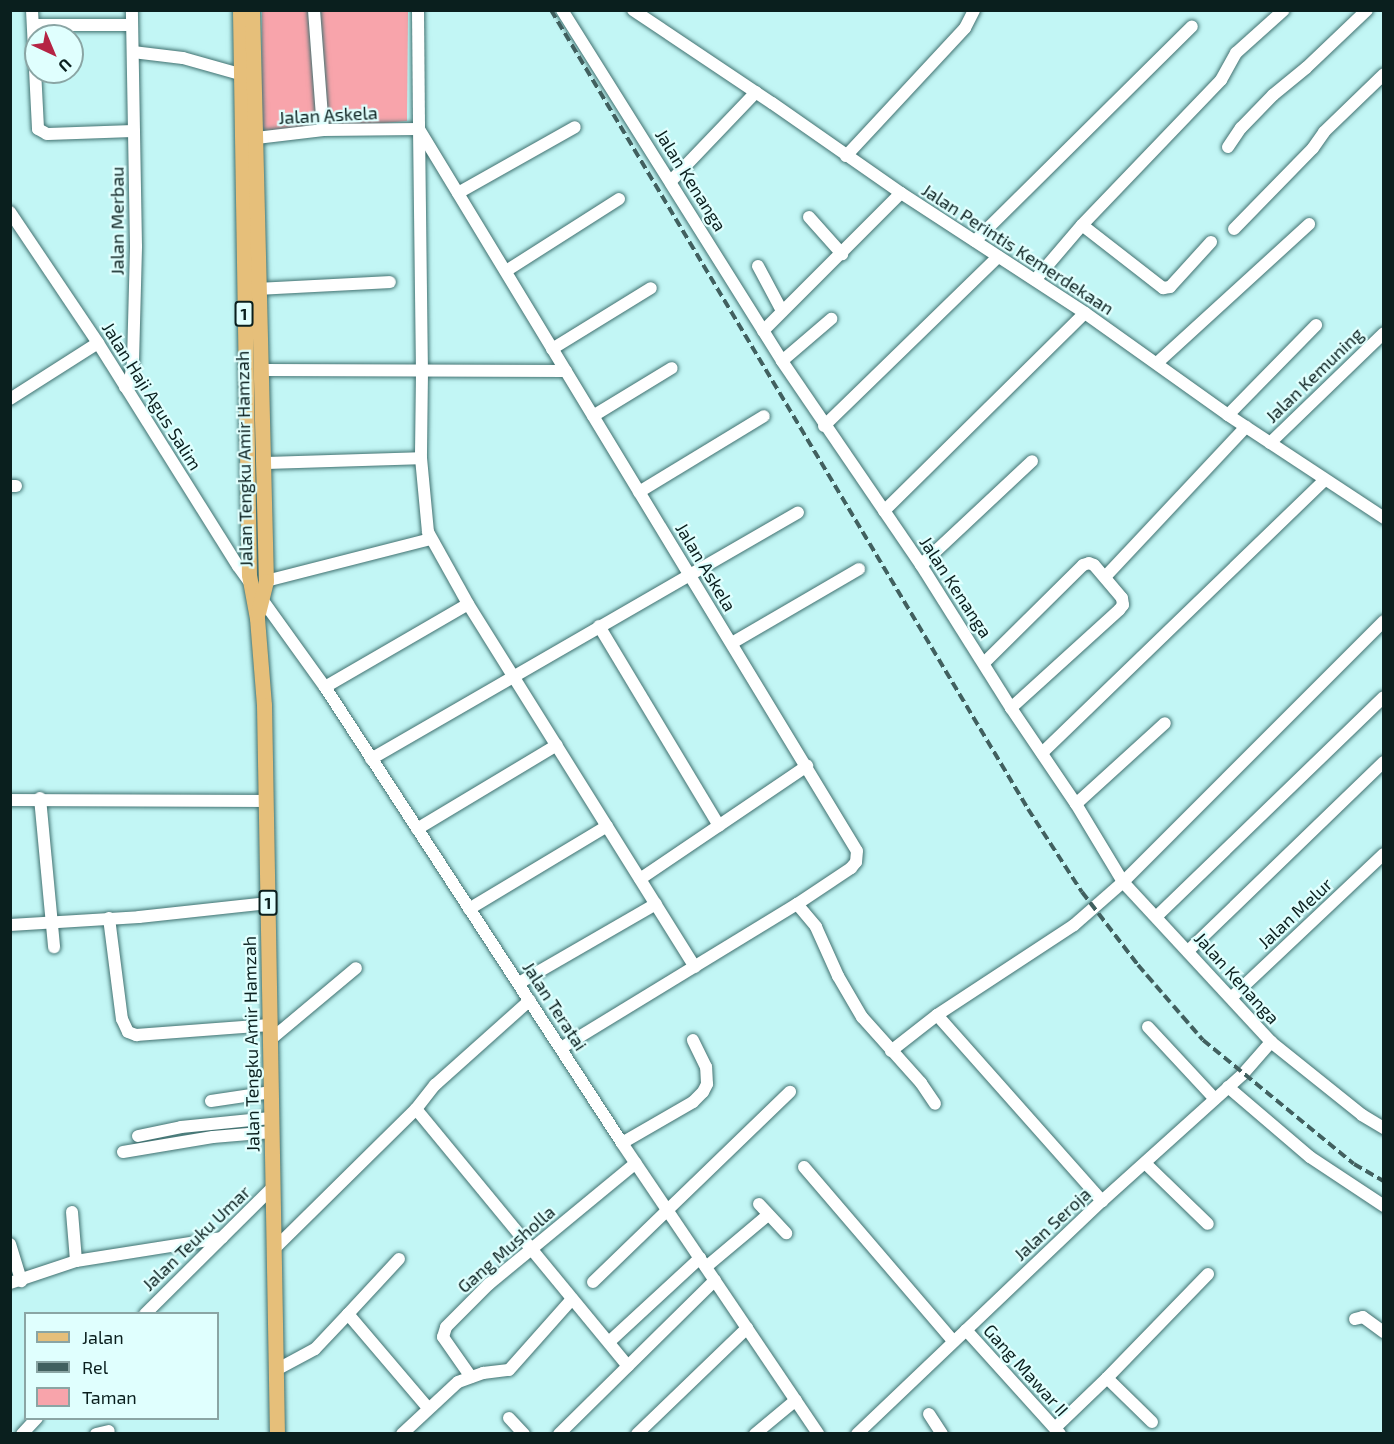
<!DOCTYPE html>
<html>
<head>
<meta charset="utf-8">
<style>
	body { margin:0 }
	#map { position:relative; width:1394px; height:1444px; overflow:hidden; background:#c2f6f5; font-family:"Exo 2",sans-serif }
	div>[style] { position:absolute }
	.green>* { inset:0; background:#f8a4ab }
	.roads { filter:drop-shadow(0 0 2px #417170) drop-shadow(0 0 2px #417170) }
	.minor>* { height:12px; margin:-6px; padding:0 6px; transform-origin:6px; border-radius:6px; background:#fff }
	.major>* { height:15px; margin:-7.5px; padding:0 7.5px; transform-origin:7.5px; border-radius:7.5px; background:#e6bf7a }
	.rail>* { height:4px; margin-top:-2px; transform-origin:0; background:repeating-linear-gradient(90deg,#41605f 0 9px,transparent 0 13.5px) }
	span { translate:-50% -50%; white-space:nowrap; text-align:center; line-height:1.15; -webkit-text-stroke:4.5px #e0fffe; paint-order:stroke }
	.shield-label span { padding:2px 4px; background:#e0fffe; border:2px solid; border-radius:4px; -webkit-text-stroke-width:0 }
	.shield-label { font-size:16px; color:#0a1f1e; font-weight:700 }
	.street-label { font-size:18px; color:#0a1f1e }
	.frame { position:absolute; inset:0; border:12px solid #0a1f1e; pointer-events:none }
	.legend { position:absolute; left:24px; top:1312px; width:195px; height:108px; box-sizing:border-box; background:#e0fffe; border:2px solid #8aa5a4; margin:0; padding:8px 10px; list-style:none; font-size:18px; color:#0a1f1e }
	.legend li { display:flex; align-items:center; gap:12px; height:30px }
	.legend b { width:30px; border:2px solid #8aa5a4 }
	.north { position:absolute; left:24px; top:24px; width:60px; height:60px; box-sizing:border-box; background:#e0fffe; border:2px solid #8aa5a4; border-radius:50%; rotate:136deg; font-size:16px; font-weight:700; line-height:24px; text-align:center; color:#0a1f1e }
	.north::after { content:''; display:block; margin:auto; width:21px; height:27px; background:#b52444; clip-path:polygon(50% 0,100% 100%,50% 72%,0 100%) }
</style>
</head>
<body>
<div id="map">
	<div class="green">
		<div style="clip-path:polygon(262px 11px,408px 11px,407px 121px,261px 134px)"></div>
	</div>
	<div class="roads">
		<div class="minor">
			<div style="left:32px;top:10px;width:119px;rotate:87.1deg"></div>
			<div style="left:38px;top:129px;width:10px;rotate:29deg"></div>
			<div style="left:47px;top:134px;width:87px;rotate:-2deg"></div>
			<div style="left:314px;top:10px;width:120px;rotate:85.7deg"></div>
			<div style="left:418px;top:10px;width:119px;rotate:89.5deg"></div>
			<div style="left:419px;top:129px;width:844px;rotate:58.76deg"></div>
			<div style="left:857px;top:851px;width:11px;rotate:95deg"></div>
			<div style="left:856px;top:862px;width:8px;rotate:130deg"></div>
			<div style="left:851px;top:868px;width:65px;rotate:146.3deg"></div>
			<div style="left:797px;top:904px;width:276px;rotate:148.6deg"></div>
			<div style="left:562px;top:10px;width:414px;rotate:57.9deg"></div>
			<div style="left:782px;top:361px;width:247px;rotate:55.7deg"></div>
			<div style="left:921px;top:565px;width:169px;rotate:57.8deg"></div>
			<div style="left:1011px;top:708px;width:116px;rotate:55.9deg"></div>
			<div style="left:1076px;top:804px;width:91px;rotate:58.9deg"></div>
			<div style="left:1123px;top:882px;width:218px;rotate:47.2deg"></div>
			<div style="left:1271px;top:1042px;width:117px;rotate:38.7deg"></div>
			<div style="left:1362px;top:1115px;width:26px;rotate:31deg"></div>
			<div style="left:633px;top:10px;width:167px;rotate:33.8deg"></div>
			<div style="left:772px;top:103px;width:157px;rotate:34.9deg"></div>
			<div style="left:901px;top:193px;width:220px;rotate:33.1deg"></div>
			<div style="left:1085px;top:313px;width:176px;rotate:35.5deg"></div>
			<div style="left:1228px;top:415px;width:187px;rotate:33.4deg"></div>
			<div style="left:34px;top:25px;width:98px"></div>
			<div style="left:133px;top:52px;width:50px;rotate:6.8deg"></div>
			<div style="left:183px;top:58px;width:59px;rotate:15.7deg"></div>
			<div style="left:248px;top:139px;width:76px;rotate:-6.8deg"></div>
			<div style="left:323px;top:130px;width:96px;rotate:-0.6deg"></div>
			<div style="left:419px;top:129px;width:243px;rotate:89.3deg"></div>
			<div style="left:422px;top:372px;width:86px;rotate:90.7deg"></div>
			<div style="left:421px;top:458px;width:74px;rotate:84.6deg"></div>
			<div style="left:428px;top:532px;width:82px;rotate:60.9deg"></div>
			<div style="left:468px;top:604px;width:428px;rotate:58deg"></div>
			<div style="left:1228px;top:147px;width:23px;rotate:-56deg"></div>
			<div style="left:1241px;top:128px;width:46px;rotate:-45.9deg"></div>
			<div style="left:1273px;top:95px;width:43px;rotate:-39.3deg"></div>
			<div style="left:1306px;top:68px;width:84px;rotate:-43.6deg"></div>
			<div style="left:846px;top:156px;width:175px;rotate:-47.1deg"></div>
			<div style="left:965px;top:28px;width:20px;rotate:-63deg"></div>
			<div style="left:671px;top:181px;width:123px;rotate:-46.3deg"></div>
			<div style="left:458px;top:193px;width:134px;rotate:-29.4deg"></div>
			<div style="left:10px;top:212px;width:158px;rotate:56.1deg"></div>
			<div style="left:98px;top:343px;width:263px;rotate:57.9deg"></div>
			<div style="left:238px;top:566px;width:149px;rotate:54.3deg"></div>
			<div style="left:325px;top:687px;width:544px;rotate:56.92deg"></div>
			<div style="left:622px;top:1143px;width:351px;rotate:56deg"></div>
			<div style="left:809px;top:217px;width:50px;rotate:48.3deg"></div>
			<div style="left:1082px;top:225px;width:103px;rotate:37.9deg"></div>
			<div style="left:1163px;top:288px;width:7px;rotate:-8deg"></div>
			<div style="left:1170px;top:287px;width:61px;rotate:-47.7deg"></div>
			<div style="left:1234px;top:229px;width:113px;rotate:-45.7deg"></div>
			<div style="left:1313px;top:148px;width:19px;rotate:-55deg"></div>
			<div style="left:1324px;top:132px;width:83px;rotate:-44deg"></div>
			<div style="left:975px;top:241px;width:305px;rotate:-44.7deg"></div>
			<div style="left:758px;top:266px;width:51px;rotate:61.9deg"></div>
			<div style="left:506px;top:271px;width:134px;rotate:-32.5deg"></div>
			<div style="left:1035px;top:280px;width:72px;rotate:-49.5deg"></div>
			<div style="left:1082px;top:225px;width:201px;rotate:-46.2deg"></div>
			<div style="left:1221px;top:80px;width:31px;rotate:-61deg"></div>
			<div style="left:1236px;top:53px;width:64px;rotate:-41.9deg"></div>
			<div style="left:258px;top:289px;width:132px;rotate:-3deg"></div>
			<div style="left:763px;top:331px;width:195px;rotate:-45deg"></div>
			<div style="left:552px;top:349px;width:116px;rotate:-31.6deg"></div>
			<div style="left:782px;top:361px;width:65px;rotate:-40.6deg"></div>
			<div style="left:1157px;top:363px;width:206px;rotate:-42.4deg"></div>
			<div style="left:262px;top:370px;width:304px;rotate:0.2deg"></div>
			<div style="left:125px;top:387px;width:8px;rotate:-50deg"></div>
			<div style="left:130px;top:381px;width:19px;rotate:-81deg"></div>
			<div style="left:133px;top:362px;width:116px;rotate:-88.5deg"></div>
			<div style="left:136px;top:246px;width:236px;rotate:-91deg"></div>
			<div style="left:10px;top:399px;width:104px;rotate:-32.5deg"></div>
			<div style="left:1228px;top:415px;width:126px;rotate:-45.6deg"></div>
			<div style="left:593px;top:416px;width:92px;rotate:-31.3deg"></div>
			<div style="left:824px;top:426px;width:243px;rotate:-44.2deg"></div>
			<div style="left:1270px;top:443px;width:158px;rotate:-44deg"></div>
			<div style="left:264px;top:463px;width:157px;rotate:-1.8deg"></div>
			<div style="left:10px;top:486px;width:6px"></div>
			<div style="left:639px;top:492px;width:146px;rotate:-31.3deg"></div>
			<div style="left:884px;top:511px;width:282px;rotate:-44.6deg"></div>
			<div style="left:921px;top:565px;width:152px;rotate:-43.1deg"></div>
			<div style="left:1105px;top:577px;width:206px;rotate:-46.8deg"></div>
			<div style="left:266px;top:581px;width:170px;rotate:-14.3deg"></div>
			<div style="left:599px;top:626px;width:233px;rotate:59deg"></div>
			<div style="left:732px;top:643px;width:147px;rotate:-30.2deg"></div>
			<div style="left:984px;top:663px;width:139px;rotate:-44.7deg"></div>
			<div style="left:1083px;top:565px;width:6px;rotate:-18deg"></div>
			<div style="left:1089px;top:563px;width:5px;rotate:22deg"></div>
			<div style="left:1094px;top:565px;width:43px;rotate:49.7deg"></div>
			<div style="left:1122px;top:598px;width:7px;rotate:82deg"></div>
			<div style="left:1123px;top:605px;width:6px;rotate:129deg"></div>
			<div style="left:1119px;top:610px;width:146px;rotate:137.8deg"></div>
			<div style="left:325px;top:687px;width:165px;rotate:-30.1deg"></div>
			<div style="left:1042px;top:753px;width:393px;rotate:-44deg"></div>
			<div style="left:371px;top:759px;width:493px;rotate:-30deg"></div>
			<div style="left:40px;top:798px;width:150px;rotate:84.6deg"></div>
			<div style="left:10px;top:800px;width:256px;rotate:0.2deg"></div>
			<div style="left:1076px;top:804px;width:120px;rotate:-42.3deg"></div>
			<div style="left:417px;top:829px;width:163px;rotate:-31deg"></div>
			<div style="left:640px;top:879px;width:202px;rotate:-34.1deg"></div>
			<div style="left:797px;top:904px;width:30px;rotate:50deg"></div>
			<div style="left:816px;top:927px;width:54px;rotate:65.8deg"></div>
			<div style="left:838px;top:976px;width:48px;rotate:59.7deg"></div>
			<div style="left:862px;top:1017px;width:89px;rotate:48.2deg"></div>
			<div style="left:921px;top:1083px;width:25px;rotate:56deg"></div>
			<div style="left:469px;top:909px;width:161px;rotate:-31deg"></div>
			<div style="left:1157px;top:916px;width:315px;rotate:-44deg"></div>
			<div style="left:109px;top:918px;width:102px;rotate:82.7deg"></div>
			<div style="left:122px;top:1019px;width:14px;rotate:65deg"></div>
			<div style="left:128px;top:1032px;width:9px;rotate:21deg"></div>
			<div style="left:136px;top:1035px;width:134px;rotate:-4.3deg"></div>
			<div style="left:10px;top:925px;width:129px;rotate:-3.5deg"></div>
			<div style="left:139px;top:917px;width:130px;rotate:-6.2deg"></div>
			<div style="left:1188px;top:951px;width:272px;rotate:-44deg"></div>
			<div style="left:519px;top:983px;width:158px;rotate:-30deg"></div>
			<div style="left:1231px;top:998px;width:210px;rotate:-43.3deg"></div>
			<div style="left:937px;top:1015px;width:249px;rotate:48.4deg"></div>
			<div style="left:1148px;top:1027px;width:98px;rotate:47.1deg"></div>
			<div style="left:270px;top:1040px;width:112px;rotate:-39.9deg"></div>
			<div style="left:891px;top:1051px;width:58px;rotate:-38deg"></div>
			<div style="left:937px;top:1015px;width:164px;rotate:-33.3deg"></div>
			<div style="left:1074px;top:925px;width:65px;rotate:-41.3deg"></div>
			<div style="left:1123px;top:882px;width:369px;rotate:-45deg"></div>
			<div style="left:1228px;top:1087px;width:108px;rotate:40.5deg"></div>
			<div style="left:1310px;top:1157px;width:89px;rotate:33.5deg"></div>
			<div style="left:211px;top:1101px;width:61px;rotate:-8.5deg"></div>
			<div style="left:416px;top:1109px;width:333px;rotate:50.5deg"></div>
			<div style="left:138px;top:1136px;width:44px;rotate:-11.8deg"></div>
			<div style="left:181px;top:1127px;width:90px;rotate:-5.7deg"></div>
			<div style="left:622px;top:1143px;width:82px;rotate:-30deg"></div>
			<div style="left:693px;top:1102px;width:14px;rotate:-45deg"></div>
			<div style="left:703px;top:1092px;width:9px;rotate:-63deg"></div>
			<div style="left:707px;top:1084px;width:17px;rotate:-93deg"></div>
			<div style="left:706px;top:1067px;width:30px;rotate:-116deg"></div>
			<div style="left:123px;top:1152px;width:91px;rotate:-9.5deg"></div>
			<div style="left:213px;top:1137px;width:59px;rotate:-4.8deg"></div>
			<div style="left:1146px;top:1164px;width:86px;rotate:44.1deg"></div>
			<div style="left:804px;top:1167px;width:229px;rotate:49.4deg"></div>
			<div style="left:759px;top:1204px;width:40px;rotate:47deg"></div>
			<div style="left:72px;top:1212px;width:49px;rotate:85.3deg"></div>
			<div style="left:10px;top:1244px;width:39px;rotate:73deg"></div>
			<div style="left:273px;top:1250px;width:201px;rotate:-44.6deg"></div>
			<div style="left:416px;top:1109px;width:31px;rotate:-52deg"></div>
			<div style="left:435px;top:1085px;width:127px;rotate:-41.8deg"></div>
			<div style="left:706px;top:1267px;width:81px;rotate:-40deg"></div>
			<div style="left:593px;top:1282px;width:274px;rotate:-44deg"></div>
			<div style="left:10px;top:1283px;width:70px;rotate:-18.4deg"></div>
			<div style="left:76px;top:1261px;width:148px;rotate:-9deg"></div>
			<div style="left:145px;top:1314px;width:179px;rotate:-44.8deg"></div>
			<div style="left:348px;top:1314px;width:75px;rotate:-47.2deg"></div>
			<div style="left:1355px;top:1319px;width:8px;rotate:-14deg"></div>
			<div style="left:1363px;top:1317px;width:26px;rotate:36deg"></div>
			<div style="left:966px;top:1330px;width:140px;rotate:47.9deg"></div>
			<div style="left:609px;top:1342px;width:124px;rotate:-42.7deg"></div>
			<div style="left:276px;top:1370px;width:44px;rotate:-28.3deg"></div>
			<div style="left:315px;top:1349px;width:48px;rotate:-46.7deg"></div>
			<div style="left:348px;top:1314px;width:123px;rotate:49.6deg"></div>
			<div style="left:471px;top:1377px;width:49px;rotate:-125deg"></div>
			<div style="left:443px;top:1337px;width:10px;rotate:-73deg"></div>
			<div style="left:446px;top:1327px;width:61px;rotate:-45deg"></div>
			<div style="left:489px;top:1284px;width:190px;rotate:-39.5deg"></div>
			<div style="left:929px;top:1414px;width:24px;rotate:57deg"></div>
			<div style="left:509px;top:1418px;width:22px;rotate:47deg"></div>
			<div style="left:1152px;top:1422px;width:63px;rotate:-135.6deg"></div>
			<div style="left:1107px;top:1378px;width:145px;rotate:-45.8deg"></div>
			<div style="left:1055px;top:1428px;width:72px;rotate:-43.9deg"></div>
			<div style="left:22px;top:1434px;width:22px;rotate:-47deg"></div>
			<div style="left:96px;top:1434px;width:13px;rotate:-13deg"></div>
			<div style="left:402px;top:1434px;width:76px;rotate:-42.9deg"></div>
			<div style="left:458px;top:1382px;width:27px;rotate:-20deg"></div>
			<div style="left:483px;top:1373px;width:26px;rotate:-7deg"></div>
			<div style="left:509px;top:1370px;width:95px;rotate:-48.4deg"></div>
			<div style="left:559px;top:1434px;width:219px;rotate:-44.6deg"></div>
			<div style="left:637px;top:1434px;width:153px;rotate:-43.9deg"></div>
			<div style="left:755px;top:1434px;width:53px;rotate:-39.7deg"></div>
			<div style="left:857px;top:1434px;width:338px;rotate:-43.6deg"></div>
			<div style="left:1102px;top:1201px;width:190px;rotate:-42deg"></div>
			<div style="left:1243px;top:1074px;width:43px;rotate:-48.8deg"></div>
		</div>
		<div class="major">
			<div style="left:240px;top:10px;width:565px;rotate:89.09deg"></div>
			<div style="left:249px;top:575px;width:44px;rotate:79.5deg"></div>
			<div style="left:257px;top:618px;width:87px;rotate:85.4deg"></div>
			<div style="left:264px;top:705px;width:729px;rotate:88.98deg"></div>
			<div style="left:252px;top:10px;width:571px;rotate:88.6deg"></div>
			<div style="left:266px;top:581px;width:32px;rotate:104deg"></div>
		</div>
	</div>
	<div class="rail">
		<div style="left:551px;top:10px;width:931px;rotate:59.16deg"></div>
		<div style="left:1028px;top:809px;width:99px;rotate:57deg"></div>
		<div style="left:1082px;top:892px;width:92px;rotate:52.5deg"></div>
		<div style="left:1138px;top:965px;width:99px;rotate:49.1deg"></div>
		<div style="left:1203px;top:1040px;width:195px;rotate:39.4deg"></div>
		<div style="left:1354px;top:1164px;width:34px;rotate:30deg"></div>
	</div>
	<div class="shield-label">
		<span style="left:244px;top:314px">1</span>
		<span style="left:268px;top:903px">1</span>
	</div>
	<div class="street-label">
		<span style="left:328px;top:115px;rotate:-3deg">Jalan Askela</span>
		<span style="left:691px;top:180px;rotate:58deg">Jalan Kenanga</span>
		<span style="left:117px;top:221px;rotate:-90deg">Jalan Merbau</span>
		<span style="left:1018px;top:249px;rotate:33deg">Jalan Perintis Kemerdekaan</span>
		<span style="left:1314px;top:375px;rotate:-44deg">Jalan Kemuning</span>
		<span style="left:152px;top:396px;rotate:58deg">Jalan Haji Agus Salim</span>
		<span style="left:244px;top:459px;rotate:-91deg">Jalan Tengku Amir Hamzah</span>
		<span style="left:706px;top:567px;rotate:59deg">Jalan Askela</span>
		<span style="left:956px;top:587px;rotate:57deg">Jalan Kenanga</span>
		<span style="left:1295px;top:913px;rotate:-43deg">Jalan Melur</span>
		<span style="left:1237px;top:978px;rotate:48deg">Jalan Kenanga</span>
		<span style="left:555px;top:1006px;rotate:57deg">Jalan Teratai</span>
		<span style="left:251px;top:1044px;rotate:-91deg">Jalan Tengku Amir Hamzah</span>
		<span style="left:1052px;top:1224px;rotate:-43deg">Jalan Seroja</span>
		<span style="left:196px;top:1238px;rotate:-44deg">Jalan Teuku Umar</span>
		<span style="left:506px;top:1249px;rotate:-41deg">Gang Musholla</span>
		<span style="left:1026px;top:1370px;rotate:48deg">Gang Mawar II</span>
	</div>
	<div class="frame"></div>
	<ul class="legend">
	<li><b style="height:8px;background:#e6bf7a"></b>Jalan</li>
	<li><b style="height:8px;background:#41605f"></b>Rel</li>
	<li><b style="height:16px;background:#f8a4ab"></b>Taman</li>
	</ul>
	<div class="north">U</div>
</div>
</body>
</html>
